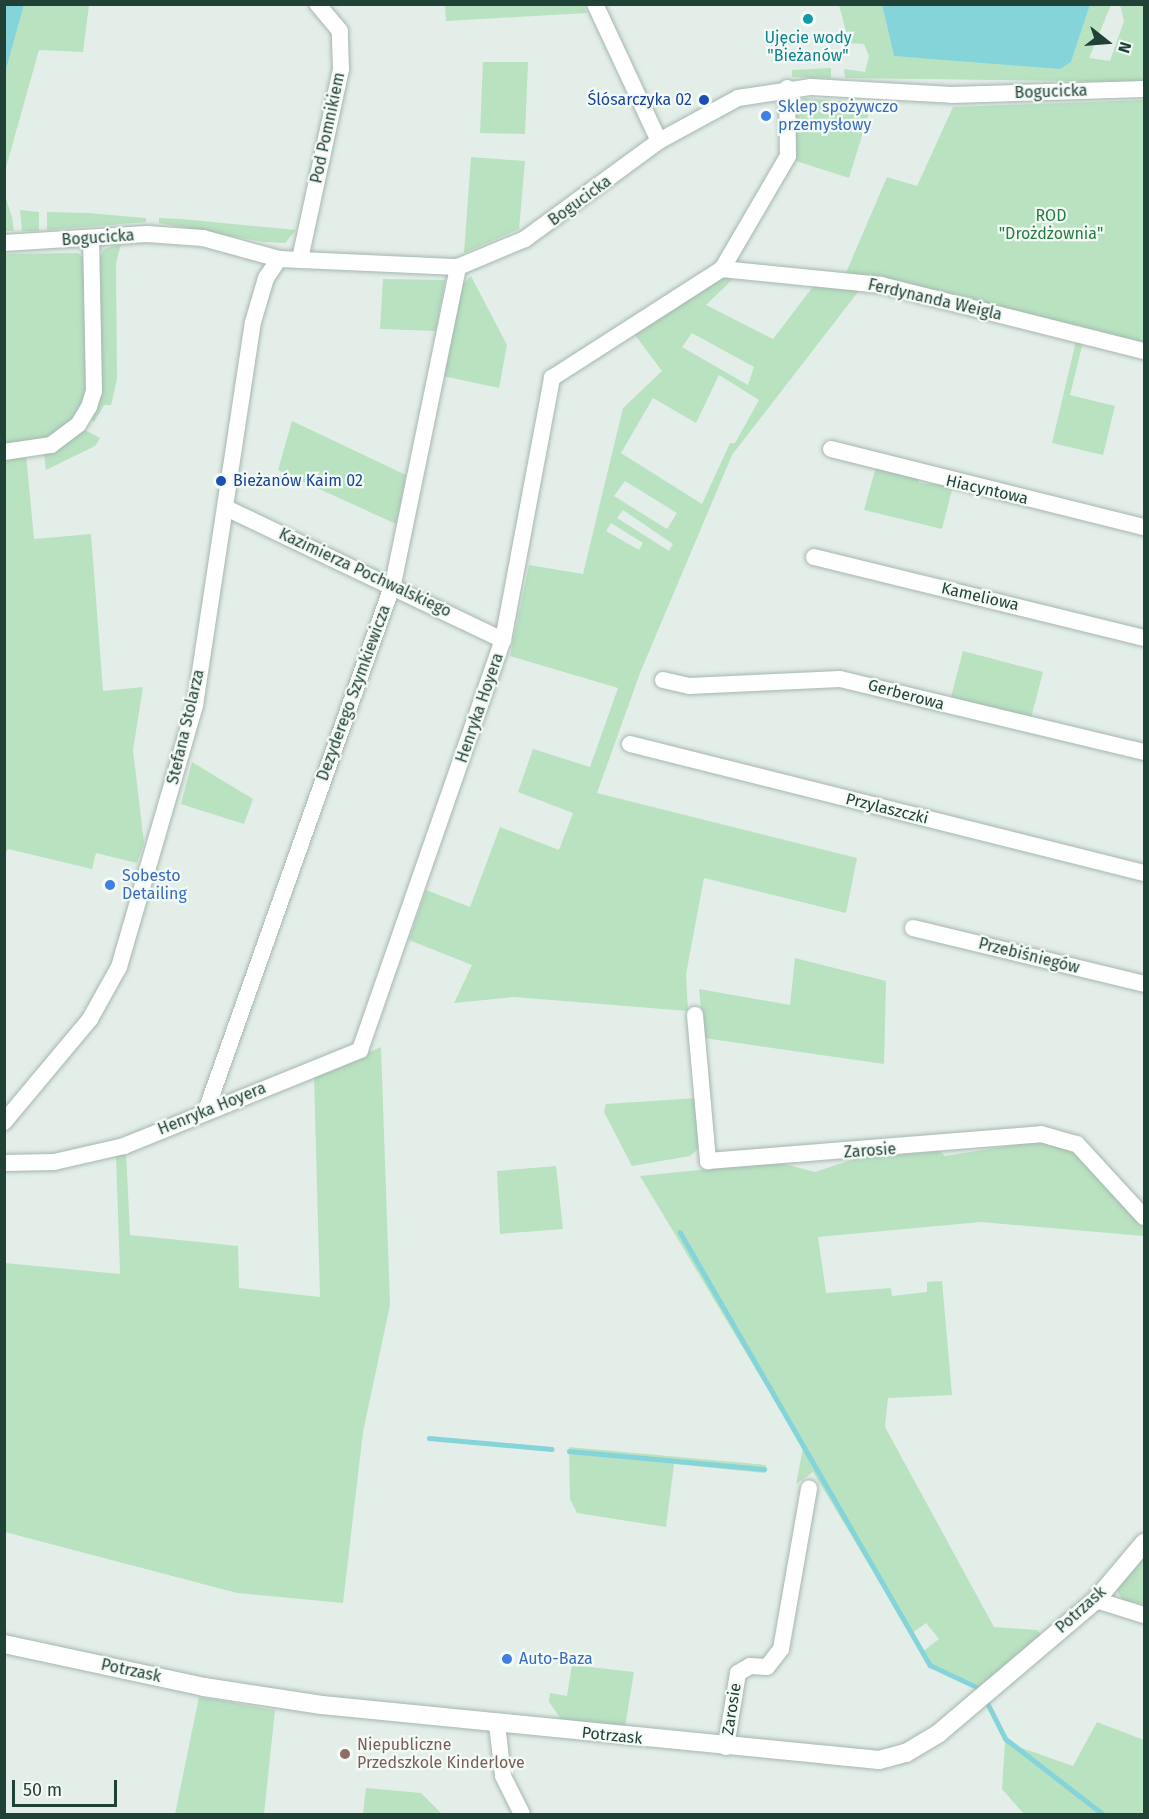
<!DOCTYPE html>
<html>
<head>
<meta charset="utf-8">
<style>
	body { margin:0 }
	#map { position:relative; width:1149px; height:1819px; overflow:hidden; background:#e3eee8; font-family:"Fira Sans",sans-serif }
	div>[style] { position:absolute }
	.green>* { inset:0; background:#b9e2c1 }
	.water>* { inset:0; background:#85d4d9 }
	.stream>* { height:4.5px; margin:-2.25px; padding:0 2.25px; transform-origin:2.25px; border-radius:2.25px; background:#85d4d9 }
	.roads { filter:drop-shadow(0 0 2px #a5b7af) drop-shadow(0 0 2px #a5b7af) }
	.street>* { height:16px; margin:-8px; padding:0 8px; transform-origin:8px; border-radius:8px; background:#fff }
	.secondary>* { height:18px; margin:-9px; padding:0 9px; transform-origin:9px; border-radius:9px; background:#fff }
	.dots>* { width:16px; height:16px; translate:-50% -50%; box-sizing:border-box; border:3px solid #f4faf6; border-radius:50% }
	span { translate:-50% -50%; white-space:nowrap; text-align:center; line-height:1.15; -webkit-text-stroke:4.5px #f4faf6; paint-order:stroke }
	.culture-label { font-size:16px; color:#0d838f }
	.street-label { font-size:16px; color:#204236 }
	.transit-label { font-size:16px; color:#164399 }
	.right { translate:-100% -50%; text-align:right }
	.left { translate:0 -50%; text-align:left }
	.shop-label { font-size:16px; color:#366cbe }
	.park-label { font-size:16px; color:#267d3f }
	.education-label { font-size:16px; color:#785e54 }
	.frame { position:absolute; inset:0; border:6px solid #204236; pointer-events:none }
	.north { position:absolute; left:1077px; top:12px; width:60px; height:60px; -webkit-text-stroke:4px #f4faf6; paint-order:stroke; rotate:107deg; font-size:16px; font-weight:700; line-height:24px; text-align:center; color:#204236 }
	.north::after { content:''; display:block; margin:auto; width:21px; height:27px; background:#204236; clip-path:polygon(50% 0,100% 100%,50% 72%,0 100%) }
	.scale { position:absolute; left:12px; top:1780px; width:105px; height:27px; box-sizing:border-box; border:3px solid #204236; border-top:0; padding-left:8px; font-size:18px; line-height:21px; white-space:nowrap; color:#204236; -webkit-text-stroke:4px #f4faf6; paint-order:stroke }
</style>
</head>
<body>
<div id="map">
	<div class="green">
		<div style="clip-path:polygon(24px 5px,89px 5px,83px 52px,39px 50px,5px 171px,5px 73px)"></div>
		<div style="clip-path:polygon(445px 5px,583px 5px,587px 13px,446px 21px)"></div>
		<div style="clip-path:polygon(839px 5px,882px 5px,894px 56px,1071px 62px,1090px 5px,1111px 5px,1089px 58px,1110px 61px,1124px 21px,1120px 5px,1144px 5px,1144px 82px,845px 78px,844px 69px,865px 72px,869px 56px,864px 44px,849px 43px)"></div>
		<div style="clip-path:polygon(483px 62px,528px 62px,525px 134px,480px 133px)"></div>
		<div style="clip-path:polygon(831px 68px,831px 78px,792px 77px,792px 70px)"></div>
		<div style="clip-path:polygon(803px 98px,872px 103px,849px 178px,793px 160px,794px 112px)"></div>
		<div style="clip-path:polygon(1144px 100px,1144px 348px,845px 275px,887px 177px,917px 186px,953px 107px)"></div>
		<div style="clip-path:polygon(471px 157px,525px 161px,519px 229px,464px 253px)"></div>
		<div style="clip-path:polygon(4px 192px,12px 217px,14px 231px,5px 231px)"></div>
		<div style="clip-path:polygon(20px 210px,39px 212px,39px 231px,22px 231px)"></div>
		<div style="clip-path:polygon(47px 212px,88px 213px,146px 218px,146px 222px,47px 230px)"></div>
		<div style="clip-path:polygon(159px 218px,182px 219px,296px 230px,285px 243px,264px 242px,159px 223px)"></div>
		<div style="clip-path:polygon(121px 244px,116px 263px,117px 379px,111px 405px,104px 405px,94px 422px,90px 418px,100px 258px,104px 249px)"></div>
		<div style="clip-path:polygon(78px 253px,86px 260px,89px 388px,74px 420px,40px 443px,5px 447px,5px 254px)"></div>
		<div style="clip-path:polygon(471px 276px,507px 345px,499px 388px,443px 376px,460px 287px)"></div>
		<div style="clip-path:polygon(evenodd,725px 276px,735px 277px,706px 305px,773px 339px,815px 284px,861px 288px,732px 455px,640px 673px,597px 793px,857px 858px,846px 913px,704px 878px,686px 974px,688px 1011px,514px 997px,454px 1003px,472px 965px,409px 940px,426px 890px,470px 907px,500px 827px,559px 850px,573px 813px,518px 792px,533px 749px,590px 767px,618px 688px,510px 656px,529px 565px,583px 574px,623px 408px,662px 371px,635px 335px,725px 276px,692px 333px,754px 367px,748px 385px,682px 347px,692px 333px,725px 276px,719px 375px,759px 400px,735px 443px,730px 443px,702px 504px,621px 453px,653px 398px,696px 423px,719px 375px,725px 276px,625px 481px,677px 513px,667px 529px,614px 496px,625px 481px,725px 276px,623px 510px,673px 544px,669px 551px,617px 518px,623px 510px,725px 276px,611px 523px,643px 543px,639px 550px,606px 531px,611px 523px)"></div>
		<div style="clip-path:polygon(383px 279px,445px 280px,436px 331px,380px 329px)"></div>
		<div style="clip-path:polygon(1076px 341px,1083px 342px,1070px 395px,1115px 406px,1103px 455px,1052px 443px)"></div>
		<div style="clip-path:polygon(292px 421px,406px 475px,396px 524px,278px 470px)"></div>
		<div style="clip-path:polygon(83px 429px,100px 438px,95px 446px,46px 470px,44px 454px)"></div>
		<div style="clip-path:polygon(26px 454px,34px 539px,91px 534px,103px 691px,143px 687px,133px 750px,144px 843px,137px 863px,96px 853px,92px 869px,8px 849px,5px 854px,5px 456px)"></div>
		<div style="clip-path:polygon(876px 467px,918px 478px,919px 483px,953px 486px,942px 529px,864px 510px)"></div>
		<div style="clip-path:polygon(963px 651px,1043px 672px,1031px 718px,951px 697px)"></div>
		<div style="clip-path:polygon(192px 762px,253px 799px,244px 824px,181px 804px)"></div>
		<div style="clip-path:polygon(795px 958px,886px 981px,884px 1064px,704px 1038px,699px 989px,790px 1005px)"></div>
		<div style="clip-path:polygon(381px 1047px,390px 1305px,363px 1432px,343px 1603px,237px 1593px,5px 1532px,5px 1263px,120px 1274px,116px 1155px,126px 1151px,130px 1235px,238px 1246px,239px 1288px,320px 1297px,314px 1076px)"></div>
		<div style="clip-path:polygon(697px 1098px,698px 1149px,690px 1156px,632px 1166px,604px 1112px,606px 1104px)"></div>
		<div style="clip-path:polygon(1047px 1140px,1075px 1151px,1144px 1227px,1144px 1236px,981px 1222px,818px 1237px,826px 1293px,891px 1288px,892px 1296px,927px 1292px,927px 1282px,942px 1281px,952px 1395px,888px 1398px,885px 1427px,994px 1627px,1037px 1630px,1042px 1637px,980px 1686px,932px 1664px,922px 1652px,939px 1639px,926px 1623px,911px 1634px,813px 1472px,796px 1484px,803px 1448px,640px 1176px,776px 1162px,815px 1172px,854px 1159px,940px 1151px,945px 1156px)"></div>
		<div style="clip-path:polygon(556px 1166px,563px 1229px,500px 1234px,497px 1171px)"></div>
		<div style="clip-path:polygon(569px 1447px,766px 1465px,765px 1473px,674px 1464px,666px 1527px,577px 1513px,570px 1499px)"></div>
		<div style="clip-path:polygon(1144px 1557px,1144px 1604px,1123px 1601px,1116px 1589px)"></div>
		<div style="clip-path:polygon(572px 1665px,634px 1672px,625px 1727px,561px 1719px,549px 1702px,550px 1693px,567px 1696px)"></div>
		<div style="clip-path:polygon(199px 1697px,275px 1710px,264px 1814px,175px 1814px)"></div>
		<div style="clip-path:polygon(1097px 1722px,1144px 1740px,1144px 1814px,1024px 1814px,1002px 1789px,1005px 1742px,1073px 1766px)"></div>
		<div style="clip-path:polygon(366px 1788px,421px 1793px,442px 1814px,363px 1814px)"></div>
	</div>
	<div class="water">
		<div style="clip-path:polygon(5px 4px,24px 5px,5px 73px,4px 5px)"></div>
		<div style="clip-path:polygon(882px 5px,882px 4px,1090px 5px,1071px 62px,1060px 69px,894px 56px)"></div>
	</div>
	<div class="stream">
		<div style="left:680px;top:1232px;width:500px;rotate:60deg"></div>
		<div style="left:930px;top:1665px;width:52px;rotate:25.1deg"></div>
		<div style="left:429px;top:1438px;width:123px;rotate:5.1deg"></div>
		<div style="left:569px;top:1451px;width:196px;rotate:5.3deg"></div>
		<div style="left:988px;top:1704px;width:39px;rotate:63deg"></div>
		<div style="left:1006px;top:1739px;width:123px;rotate:37.7deg"></div>
	</div>
	<div class="roads">
		<div class="street">
			<div style="left:595px;top:4px;width:151px;rotate:65deg"></div>
			<div style="left:4px;top:243px;width:143px;rotate:-3.6deg"></div>
			<div style="left:147px;top:234px;width:56px;rotate:4.1deg"></div>
			<div style="left:203px;top:238px;width:79px;rotate:15.4deg"></div>
			<div style="left:279px;top:259px;width:179px;rotate:2.6deg"></div>
			<div style="left:458px;top:267px;width:73px;rotate:-22.7deg"></div>
			<div style="left:525px;top:239px;width:166px;rotate:-36.2deg"></div>
			<div style="left:659px;top:141px;width:90px;rotate:-28.6deg"></div>
			<div style="left:738px;top:98px;width:74px;rotate:-8.6deg"></div>
			<div style="left:811px;top:87px;width:141px;rotate:3.2deg"></div>
			<div style="left:952px;top:95px;width:192px;rotate:-1.8deg"></div>
			<div style="left:300px;top:259px;width:194px;rotate:-77.8deg"></div>
			<div style="left:341px;top:69px;width:38px;rotate:-92deg"></div>
			<div style="left:340px;top:31px;width:35px;rotate:-130deg"></div>
			<div style="left:722px;top:269px;width:160px;rotate:5.7deg"></div>
			<div style="left:881px;top:285px;width:271px;rotate:14.1deg"></div>
			<div style="left:831px;top:449px;width:323px;rotate:14deg"></div>
			<div style="left:4px;top:452px;width:48px;rotate:-8.5deg"></div>
			<div style="left:51px;top:445px;width:34px;rotate:-37deg"></div>
			<div style="left:78px;top:425px;width:21px;rotate:-59deg"></div>
			<div style="left:89px;top:407px;width:17px;rotate:-73deg"></div>
			<div style="left:94px;top:391px;width:152px;rotate:-91.1deg"></div>
			<div style="left:226px;top:508px;width:307px;rotate:25.5deg"></div>
			<div style="left:814px;top:557px;width:340px;rotate:13.8deg"></div>
			<div style="left:663px;top:680px;width:27px;rotate:13deg"></div>
			<div style="left:689px;top:686px;width:151px;rotate:-2.7deg"></div>
			<div style="left:840px;top:679px;width:313px;rotate:13.5deg"></div>
			<div style="left:630px;top:744px;width:530px;rotate:14.09deg"></div>
			<div style="left:913px;top:928px;width:238px;rotate:13.6deg"></div>
			<div style="left:695px;top:1015px;width:147px;rotate:84.9deg"></div>
			<div style="left:708px;top:1161px;width:334px;rotate:-4.6deg"></div>
			<div style="left:1041px;top:1134px;width:37px;rotate:16deg"></div>
			<div style="left:1077px;top:1144px;width:99px;rotate:47.5deg"></div>
			<div style="left:207px;top:1108px;width:556px;rotate:-70.46deg"></div>
			<div style="left:393px;top:584px;width:324px;rotate:-78.4deg"></div>
			<div style="left:4px;top:1122px;width:134px;rotate:-50.1deg"></div>
			<div style="left:90px;top:1019px;width:60px;rotate:-60.9deg"></div>
			<div style="left:119px;top:967px;width:273px;rotate:-73.8deg"></div>
			<div style="left:195px;top:705px;width:387px;rotate:-81.4deg"></div>
			<div style="left:253px;top:322px;width:46px;rotate:-73.5deg"></div>
			<div style="left:266px;top:278px;width:23px;rotate:-56deg"></div>
			<div style="left:4px;top:1163px;width:50px;rotate:-1.1deg"></div>
			<div style="left:54px;top:1162px;width:72px;rotate:-12.9deg"></div>
			<div style="left:124px;top:1146px;width:255px;rotate:-22.1deg"></div>
			<div style="left:360px;top:1050px;width:434px;rotate:-70.8deg"></div>
			<div style="left:503px;top:640px;width:267px;rotate:-79.4deg"></div>
			<div style="left:552px;top:378px;width:202px;rotate:-32.7deg"></div>
			<div style="left:722px;top:269px;width:131px;rotate:-59.7deg"></div>
			<div style="left:788px;top:156px;width:68px;rotate:-90.8deg"></div>
			<div style="left:1096px;top:1600px;width:50px;rotate:17.4deg"></div>
			<div style="left:497px;top:1724px;width:52px;rotate:83.4deg"></div>
			<div style="left:503px;top:1776px;width:42px;rotate:63.4deg"></div>
			<div style="left:726px;top:1747px;width:75px;rotate:-80.8deg"></div>
			<div style="left:738px;top:1673px;width:14px;rotate:-30deg"></div>
			<div style="left:750px;top:1666px;width:17px;rotate:3deg"></div>
			<div style="left:767px;top:1667px;width:23px;rotate:-52deg"></div>
			<div style="left:781px;top:1649px;width:163px;rotate:-80.1deg"></div>
		</div>
		<div class="secondary">
			<div style="left:4px;top:1644px;width:205px;rotate:12.1deg"></div>
			<div style="left:204px;top:1687px;width:119px;rotate:8.7deg"></div>
			<div style="left:322px;top:1705px;width:560px;rotate:5.64deg"></div>
			<div style="left:879px;top:1760px;width:28px;rotate:-15deg"></div>
			<div style="left:906px;top:1753px;width:39px;rotate:-31deg"></div>
			<div style="left:939px;top:1733px;width:206px;rotate:-40.3deg"></div>
			<div style="left:1096px;top:1600px;width:75px;rotate:-49.9deg"></div>
		</div>
	</div>
	<div class="dots">
		<div style="left:808px;top:19px;background:#0f9aa8"></div>
		<div style="left:704px;top:100px;background:#1a4fb4"></div>
		<div style="left:766px;top:116px;background:#3f7fe0"></div>
		<div style="left:221px;top:481px;background:#1a4fb4"></div>
		<div style="left:110px;top:885px;background:#3f7fe0"></div>
		<div style="left:507px;top:1659px;background:#3f7fe0"></div>
		<div style="left:345px;top:1754px;background:#8d6e63"></div>
	</div>
	<div class="culture-label">
		<span style="left:808px;top:47px">Ujęcie wody<br>"Bieżanów"</span>
	</div>
	<div class="street-label">
		<span style="left:1051px;top:92px;rotate:-2deg">Bogucicka</span>
		<span style="left:328px;top:128px;rotate:-78deg">Pod Pomnikiem</span>
		<span style="left:580px;top:201px;rotate:-36deg">Bogucicka</span>
		<span style="left:98px;top:238px;rotate:-4deg">Bogucicka</span>
		<span style="left:935px;top:300px;rotate:13deg">Ferdynanda Weigla</span>
		<span style="left:987px;top:490px;rotate:13deg">Hiacyntowa</span>
		<span style="left:365px;top:573px;rotate:25deg">Kazimierza Pochwalskiego</span>
		<span style="left:980px;top:597px;rotate:13deg">Kameliowa</span>
		<span style="left:354px;top:693px;rotate:-70deg">Dezyderego Szymkiewicza</span>
		<span style="left:906px;top:695px;rotate:15deg">Gerberowa</span>
		<span style="left:480px;top:708px;rotate:-71deg">Henryka Hoyera</span>
		<span style="left:186px;top:727px;rotate:-77deg">Stefana Stolarza</span>
		<span style="left:887px;top:809px;rotate:14deg">Przylaszczki</span>
		<span style="left:1029px;top:956px;rotate:14deg">Przebiśniegów</span>
		<span style="left:212px;top:1109px;rotate:-22deg">Henryka Hoyera</span>
		<span style="left:870px;top:1151px;rotate:-4deg">Zarosie</span>
		<span style="left:1081px;top:1610px;rotate:-42deg">Potrzask</span>
		<span style="left:131px;top:1671px;rotate:12deg">Potrzask</span>
		<span style="left:732px;top:1709px;rotate:-81deg">Zarosie</span>
		<span style="left:612px;top:1736px;rotate:6deg">Potrzask</span>
	</div>
	<div class="transit-label">
		<span class="right" style="left:692px;top:100px">Ślósarczyka 02</span>
		<span class="left" style="left:233px;top:481px">Bieżanów Kaim 02</span>
	</div>
	<div class="shop-label">
		<span class="left" style="left:778px;top:116px">Sklep spożywczo<br>przemysłowy</span>
		<span class="left" style="left:122px;top:885px">Sobesto<br>Detailing</span>
		<span class="left" style="left:519px;top:1659px">Auto-Baza</span>
	</div>
	<div class="park-label">
		<span style="left:1051px;top:225px">ROD<br>"Drożdżownia"</span>
	</div>
	<div class="education-label">
		<span class="left" style="left:357px;top:1754px">Niepubliczne<br>Przedszkole Kinderlove</span>
	</div>
	<div class="frame"></div>
	<div class="north">N</div>
	<div class="scale">50 m</div>
</div>
</body>
</html>
